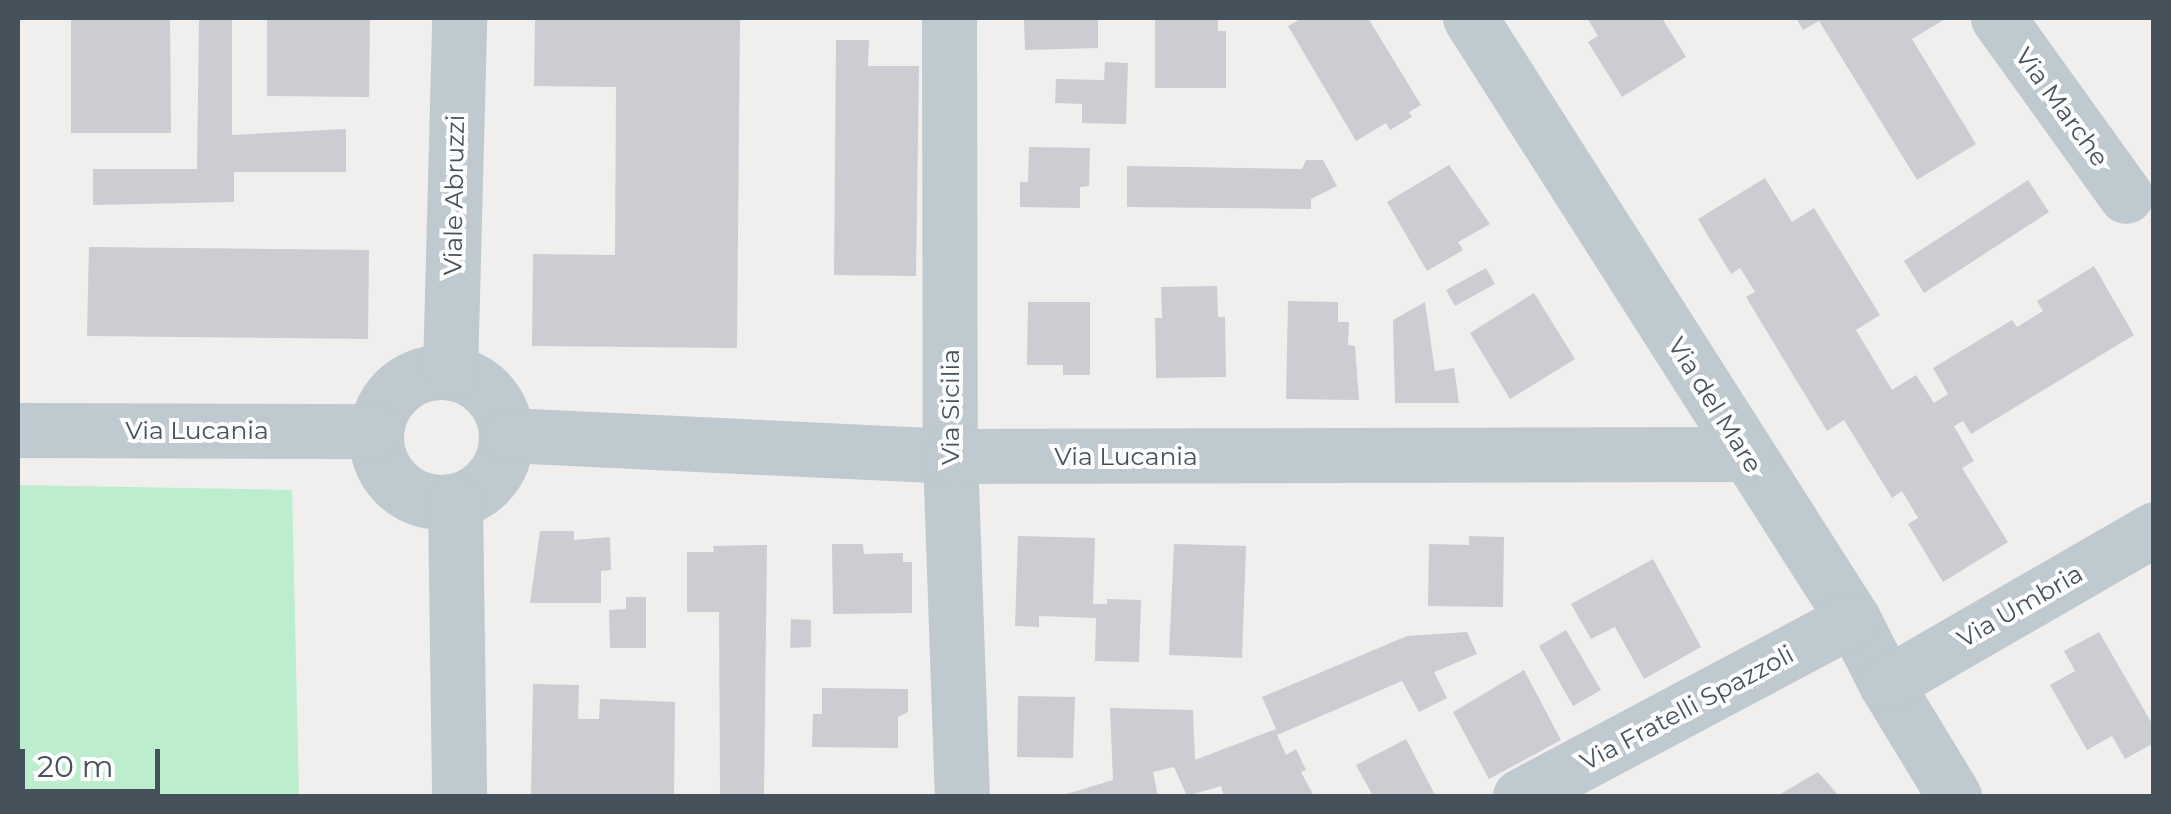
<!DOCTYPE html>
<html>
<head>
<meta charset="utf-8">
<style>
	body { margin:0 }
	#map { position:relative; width:2171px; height:814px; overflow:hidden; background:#f1eeee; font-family:Montserrat,sans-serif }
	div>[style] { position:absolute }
	.green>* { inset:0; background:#bceece }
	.building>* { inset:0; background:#cbcdd3 }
	.minor>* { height:55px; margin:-27.5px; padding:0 27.5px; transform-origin:27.5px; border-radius:27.5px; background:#bec9d0 }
	.minor>.ring { margin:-27.5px; padding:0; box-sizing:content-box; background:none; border:55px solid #bec9d0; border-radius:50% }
	span { translate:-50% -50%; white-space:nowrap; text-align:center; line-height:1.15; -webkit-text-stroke:8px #fff; paint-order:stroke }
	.street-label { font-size:25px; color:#46525b }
	.frame { position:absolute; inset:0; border:20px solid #46525b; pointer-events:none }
	.scale { position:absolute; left:20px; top:749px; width:140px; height:45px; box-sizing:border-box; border:5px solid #46525b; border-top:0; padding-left:12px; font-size:30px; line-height:35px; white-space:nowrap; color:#46525b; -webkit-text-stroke:8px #fff; paint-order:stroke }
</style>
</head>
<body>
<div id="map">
	<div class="green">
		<div style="clip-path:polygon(18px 485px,292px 490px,299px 796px,18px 796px)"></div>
	</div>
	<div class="building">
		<div style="clip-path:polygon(71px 18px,170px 18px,171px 133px,71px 133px)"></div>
		<div style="clip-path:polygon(199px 18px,232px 18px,232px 135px,346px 129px,346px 172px,234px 172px,234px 202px,93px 205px,93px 169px,197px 169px)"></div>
		<div style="clip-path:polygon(267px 18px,370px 18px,369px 97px,267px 96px)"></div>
		<div style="clip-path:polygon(535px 18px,740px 18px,737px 348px,532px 346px,533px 254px,615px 255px,616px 87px,534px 86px)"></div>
		<div style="clip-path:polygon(1024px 18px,1098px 18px,1098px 48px,1025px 50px)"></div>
		<div style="clip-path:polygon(1155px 18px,1218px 18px,1218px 31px,1226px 31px,1226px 88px,1155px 88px)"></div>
		<div style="clip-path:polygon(1303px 18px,1368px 18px,1421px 105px,1409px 112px,1412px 117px,1390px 130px,1386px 123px,1356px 141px,1288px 26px)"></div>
		<div style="clip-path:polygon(1587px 18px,1662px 18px,1686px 57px,1622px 97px,1588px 42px,1598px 36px)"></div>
		<div style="clip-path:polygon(1796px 18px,1947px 18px,1912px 39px,1976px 144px,1917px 180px,1819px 21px,1803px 30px)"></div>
		<div style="clip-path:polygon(836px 40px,869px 40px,868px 66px,919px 66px,916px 276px,834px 275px)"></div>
		<div style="clip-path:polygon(1105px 62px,1128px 63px,1126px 124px,1082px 123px,1082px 104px,1055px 103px,1056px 79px,1104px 80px)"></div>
		<div style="clip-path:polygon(1029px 147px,1090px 148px,1089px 186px,1080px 187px,1080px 208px,1020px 207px,1020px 182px,1028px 182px)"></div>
		<div style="clip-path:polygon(1306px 160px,1323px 160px,1337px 186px,1311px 199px,1311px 209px,1127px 207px,1127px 166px,1302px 169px)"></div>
		<div style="clip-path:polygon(1449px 165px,1490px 224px,1458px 242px,1463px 250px,1427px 271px,1387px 202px)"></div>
		<div style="clip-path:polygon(1765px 178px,1792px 222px,1814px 208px,1880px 315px,1856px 330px,1892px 390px,1916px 375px,1934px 403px,1948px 394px,1933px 368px,2012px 320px,2017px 327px,2043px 311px,2037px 301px,2094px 266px,2134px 335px,1971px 434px,1963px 421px,1954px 426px,1974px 461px,1962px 468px,2008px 542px,1943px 582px,1908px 524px,1918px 518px,1902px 491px,1892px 498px,1844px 420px,1827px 431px,1746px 297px,1755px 292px,1740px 268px,1731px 274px,1698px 219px)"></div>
		<div style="clip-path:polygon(2028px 180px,2049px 212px,1924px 293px,1904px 261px)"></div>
		<div style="clip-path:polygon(89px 247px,369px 250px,368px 339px,87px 336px)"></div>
		<div style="clip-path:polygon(1486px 268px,1495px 284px,1455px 306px,1446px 290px)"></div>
		<div style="clip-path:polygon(1217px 286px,1218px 317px,1225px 317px,1226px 377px,1156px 378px,1155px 318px,1162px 318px,1161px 287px)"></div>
		<div style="clip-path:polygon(1534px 293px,1575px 359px,1510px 399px,1470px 333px)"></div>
		<div style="clip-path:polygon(1288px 301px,1338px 302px,1338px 322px,1349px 322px,1348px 345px,1355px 346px,1359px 400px,1286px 399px)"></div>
		<div style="clip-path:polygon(1028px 302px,1090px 302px,1090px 375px,1063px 375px,1063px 365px,1027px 365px)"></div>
		<div style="clip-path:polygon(1425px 302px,1435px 371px,1454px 368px,1459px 403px,1395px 403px,1393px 320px)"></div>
		<div style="clip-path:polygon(540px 531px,574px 531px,574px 540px,610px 537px,611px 570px,601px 571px,601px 603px,530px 603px)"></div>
		<div style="clip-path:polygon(1018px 536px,1095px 538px,1093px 604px,1107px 604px,1107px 599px,1141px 600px,1139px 662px,1095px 661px,1096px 618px,1039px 616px,1039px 627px,1015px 626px)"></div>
		<div style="clip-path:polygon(1469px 536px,1504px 537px,1503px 607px,1428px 606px,1429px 544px,1469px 545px)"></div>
		<div style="clip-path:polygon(832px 544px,863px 544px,864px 554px,903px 553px,903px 562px,912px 562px,912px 613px,833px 614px)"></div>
		<div style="clip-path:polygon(1174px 544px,1246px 546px,1242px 658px,1169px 655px)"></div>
		<div style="clip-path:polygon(767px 545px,764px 796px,720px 796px,719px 612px,687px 612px,687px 552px,714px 552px,713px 546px)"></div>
		<div style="clip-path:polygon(1653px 559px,1701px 647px,1644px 679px,1615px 627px,1591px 639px,1571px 604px)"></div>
		<div style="clip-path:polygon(626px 597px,646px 597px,646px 648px,610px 648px,609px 610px,626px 609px)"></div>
		<div style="clip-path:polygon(791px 619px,811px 620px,811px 647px,790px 648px)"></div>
		<div style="clip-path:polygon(1566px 630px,1601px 690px,1573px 706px,1539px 646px)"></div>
		<div style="clip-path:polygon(1467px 632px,1477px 654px,1434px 672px,1447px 698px,1419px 712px,1402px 681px,1277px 735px,1286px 755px,1296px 749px,1306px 770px,1301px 772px,1314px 796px,1224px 796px,1221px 786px,1187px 796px,1174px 767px,1153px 772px,1158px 796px,1060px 796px,1113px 780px,1110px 708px,1193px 710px,1195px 760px,1276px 729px,1262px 697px,1407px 636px)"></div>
		<div style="clip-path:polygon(2099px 632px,2154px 727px,2154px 743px,2125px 759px,2112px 736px,2087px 750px,2050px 685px,2075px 671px,2064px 651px)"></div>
		<div style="clip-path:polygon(1524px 670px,1561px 740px,1489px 779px,1453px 712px)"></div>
		<div style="clip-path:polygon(533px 684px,579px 685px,578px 719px,599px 719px,600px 699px,675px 702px,674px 796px,531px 796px)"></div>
		<div style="clip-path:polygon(822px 688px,908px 689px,908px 712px,898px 717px,898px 748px,812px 747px,813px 714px,822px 714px)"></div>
		<div style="clip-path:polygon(1018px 696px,1075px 697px,1073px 758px,1017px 757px)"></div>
		<div style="clip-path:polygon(1406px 739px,1435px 795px,1373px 796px,1356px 765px)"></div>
		<div style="clip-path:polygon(1818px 772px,1839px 796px,1777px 796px)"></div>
	</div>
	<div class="minor">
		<div style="left:949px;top:18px;width:438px;rotate:89.9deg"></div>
		<div style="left:950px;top:456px;width:340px;rotate:88deg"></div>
		<div style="left:1470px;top:18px;width:713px;rotate:57.49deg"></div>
		<div style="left:1853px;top:619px;width:73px;rotate:63.1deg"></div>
		<div style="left:1886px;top:684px;width:131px;rotate:58.7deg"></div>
		<div style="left:1998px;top:18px;width:219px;rotate:54.3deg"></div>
		<div class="ring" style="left:376px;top:372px;width:75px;height:75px"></div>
		<div style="left:450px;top:372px;width:354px;rotate:-88.5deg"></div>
		<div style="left:18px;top:430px;width:358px;rotate:0.2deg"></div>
		<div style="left:507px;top:435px;width:443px;rotate:2.7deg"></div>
		<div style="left:950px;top:456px;width:795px;rotate:-0.14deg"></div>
		<div style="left:455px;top:502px;width:294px;rotate:89.2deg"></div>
		<div style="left:1886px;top:684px;width:310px;rotate:-30deg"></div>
		<div style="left:1520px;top:796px;width:377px;rotate:-28deg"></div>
	</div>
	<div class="street-label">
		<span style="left:2062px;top:107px;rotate:54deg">Via Marche</span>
		<span style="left:454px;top:195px;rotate:-89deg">Viale Abruzzi</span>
		<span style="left:1715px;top:405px;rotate:58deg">Via del Mare</span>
		<span style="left:950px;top:407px;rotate:-90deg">Via Sicilia</span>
		<span style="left:197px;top:430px">Via Lucania</span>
		<span style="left:1126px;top:456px">Via Lucania</span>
		<span style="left:2020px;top:606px;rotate:-30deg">Via Umbria</span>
		<span style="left:1687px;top:708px;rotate:-28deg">Via Fratelli Spazzoli</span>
	</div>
	<div class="frame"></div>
	<div class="scale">20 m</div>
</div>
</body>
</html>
